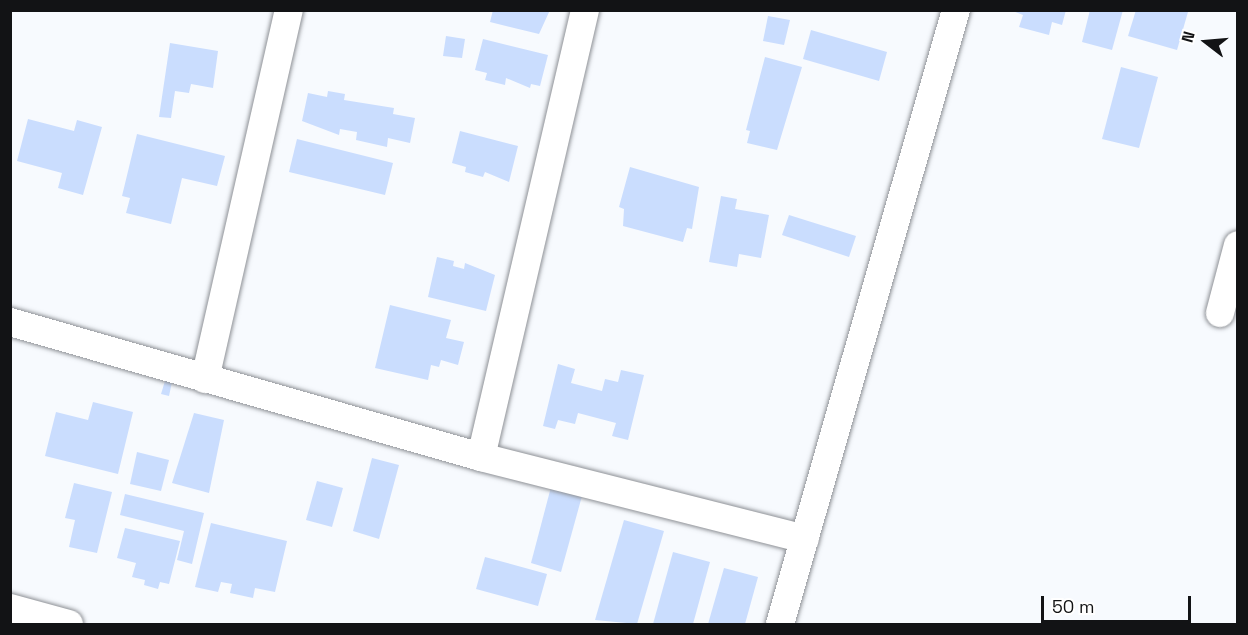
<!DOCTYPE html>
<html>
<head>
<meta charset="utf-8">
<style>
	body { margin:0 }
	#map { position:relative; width:1248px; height:635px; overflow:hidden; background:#f7fafe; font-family:"Space Grotesk",sans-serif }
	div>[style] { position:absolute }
	.building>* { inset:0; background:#caddfe }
	.roads { filter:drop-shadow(0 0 2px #8e9196) drop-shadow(0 0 2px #8e9196) }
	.minor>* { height:28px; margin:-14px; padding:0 14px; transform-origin:14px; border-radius:14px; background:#fff }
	span { translate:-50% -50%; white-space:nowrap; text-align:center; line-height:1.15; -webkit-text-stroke:6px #fff; paint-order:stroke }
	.frame { position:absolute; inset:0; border:12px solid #121315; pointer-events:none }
	.north { position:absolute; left:1176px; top:12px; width:60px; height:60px; -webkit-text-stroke:4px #fff; paint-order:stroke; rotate:286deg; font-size:16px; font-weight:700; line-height:24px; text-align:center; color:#121315 }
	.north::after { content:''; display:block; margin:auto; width:21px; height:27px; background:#121315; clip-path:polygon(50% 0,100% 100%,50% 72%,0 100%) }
	.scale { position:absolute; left:1041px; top:596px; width:150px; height:27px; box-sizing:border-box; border:3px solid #121315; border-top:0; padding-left:8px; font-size:18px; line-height:21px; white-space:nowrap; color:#121315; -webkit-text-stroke:4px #fff; paint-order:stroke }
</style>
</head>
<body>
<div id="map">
	<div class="building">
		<div style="clip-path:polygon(493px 10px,500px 12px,550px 10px,539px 34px,490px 22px)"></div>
		<div style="clip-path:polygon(1010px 10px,1066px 10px,1062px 25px,1052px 22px,1049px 35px,1019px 27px,1023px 15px)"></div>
		<div style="clip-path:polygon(1090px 10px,1123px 10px,1112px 50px,1082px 42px)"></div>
		<div style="clip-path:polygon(1136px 10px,1188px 12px,1177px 50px,1128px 36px)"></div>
		<div style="clip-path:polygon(768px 16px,790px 20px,784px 45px,763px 41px)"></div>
		<div style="clip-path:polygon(811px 30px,887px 52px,879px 81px,803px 59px)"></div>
		<div style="clip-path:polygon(446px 36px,465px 39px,462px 58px,443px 56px)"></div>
		<div style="clip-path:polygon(483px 39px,548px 55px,540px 86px,531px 84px,530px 88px,506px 78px,505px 85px,485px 80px,487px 73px,475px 70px)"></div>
		<div style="clip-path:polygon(170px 43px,218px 51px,213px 88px,191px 84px,189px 93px,175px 91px,171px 118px,159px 117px)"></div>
		<div style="clip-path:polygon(765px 57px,802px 67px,777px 150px,747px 143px,750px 131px,746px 130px)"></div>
		<div style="clip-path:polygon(1121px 67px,1158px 77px,1139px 148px,1102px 139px)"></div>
		<div style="clip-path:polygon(328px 91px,345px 94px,344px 100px,394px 108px,393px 114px,415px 118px,410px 143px,388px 138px,387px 147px,356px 140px,357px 132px,340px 129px,339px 135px,302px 121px,308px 93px,327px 97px)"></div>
		<div style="clip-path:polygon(28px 119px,74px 131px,77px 120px,102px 127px,83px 195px,58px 188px,62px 173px,17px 161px)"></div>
		<div style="clip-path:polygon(460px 131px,518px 146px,509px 182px,485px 172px,483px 177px,465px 172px,466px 167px,452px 163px)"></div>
		<div style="clip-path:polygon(137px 134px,225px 156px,217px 186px,182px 178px,171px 224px,126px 213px,130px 198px,122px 196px)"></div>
		<div style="clip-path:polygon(297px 139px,393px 163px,385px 195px,289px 172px)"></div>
		<div style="clip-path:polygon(630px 167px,699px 187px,692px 229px,687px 228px,683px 242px,623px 226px,624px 209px,619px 207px)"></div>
		<div style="clip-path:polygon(721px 196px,737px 199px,735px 209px,769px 215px,761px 258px,739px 254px,737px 267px,709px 262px)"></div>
		<div style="clip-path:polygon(789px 215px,856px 236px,849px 257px,782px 235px)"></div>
		<div style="clip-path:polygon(437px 257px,454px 261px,453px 266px,464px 269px,465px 263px,495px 275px,486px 311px,428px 297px)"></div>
		<div style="clip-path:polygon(390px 305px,451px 320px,446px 338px,464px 342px,458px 365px,441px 360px,439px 367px,431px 365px,428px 380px,375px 368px)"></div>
		<div style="clip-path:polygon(558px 364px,575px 369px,571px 383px,602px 391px,605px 379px,618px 382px,621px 370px,644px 375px,628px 440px,612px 436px,616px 423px,578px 413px,575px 424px,558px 420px,555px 429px,543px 426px)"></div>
		<div style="clip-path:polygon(165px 381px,172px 382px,169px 396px,161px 394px)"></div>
		<div style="clip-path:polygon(93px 402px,133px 412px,118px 474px,45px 456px,56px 412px,88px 420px)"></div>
		<div style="clip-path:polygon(194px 413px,224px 420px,209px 493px,172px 483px)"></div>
		<div style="clip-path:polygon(137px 452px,169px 460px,161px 491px,130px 484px)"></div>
		<div style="clip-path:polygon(372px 458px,399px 465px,379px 539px,353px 531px)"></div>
		<div style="clip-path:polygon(317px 481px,343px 488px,332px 527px,306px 520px)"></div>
		<div style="clip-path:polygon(74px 483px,112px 492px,97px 553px,69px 547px,75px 520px,65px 518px)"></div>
		<div style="clip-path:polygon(551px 487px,582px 496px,561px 572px,531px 563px)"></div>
		<div style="clip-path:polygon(125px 494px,204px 513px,192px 564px,177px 560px,184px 531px,120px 515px)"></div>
		<div style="clip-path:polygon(624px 520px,664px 531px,637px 624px,595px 620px)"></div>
		<div style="clip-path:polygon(211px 523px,287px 541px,275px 592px,255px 588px,253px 598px,230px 593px,232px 584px,221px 582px,218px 592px,195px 587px)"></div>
		<div style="clip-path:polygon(125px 528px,180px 541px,169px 584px,160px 582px,158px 589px,144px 585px,145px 580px,132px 577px,136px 563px,117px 558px)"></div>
		<div style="clip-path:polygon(673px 552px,710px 562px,693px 624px,653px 624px)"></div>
		<div style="clip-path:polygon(485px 557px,547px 574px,538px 606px,476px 589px)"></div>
		<div style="clip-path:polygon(724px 568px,758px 577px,745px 624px,708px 624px)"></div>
	</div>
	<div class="roads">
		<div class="minor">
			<div style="left:1220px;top:313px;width:70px;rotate:-75.2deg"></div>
			<div style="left:10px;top:322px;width:490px;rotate:16deg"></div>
			<div style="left:481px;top:457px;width:334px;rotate:14.2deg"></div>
			<div style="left:205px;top:379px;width:378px;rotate:-77.2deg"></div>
			<div style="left:481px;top:457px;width:459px;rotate:-76.9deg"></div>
			<div style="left:10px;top:608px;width:61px;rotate:15.2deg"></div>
			<div style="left:780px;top:624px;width:639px;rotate:-74.01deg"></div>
		</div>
	</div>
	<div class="frame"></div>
	<div class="north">N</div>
	<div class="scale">50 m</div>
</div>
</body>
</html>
